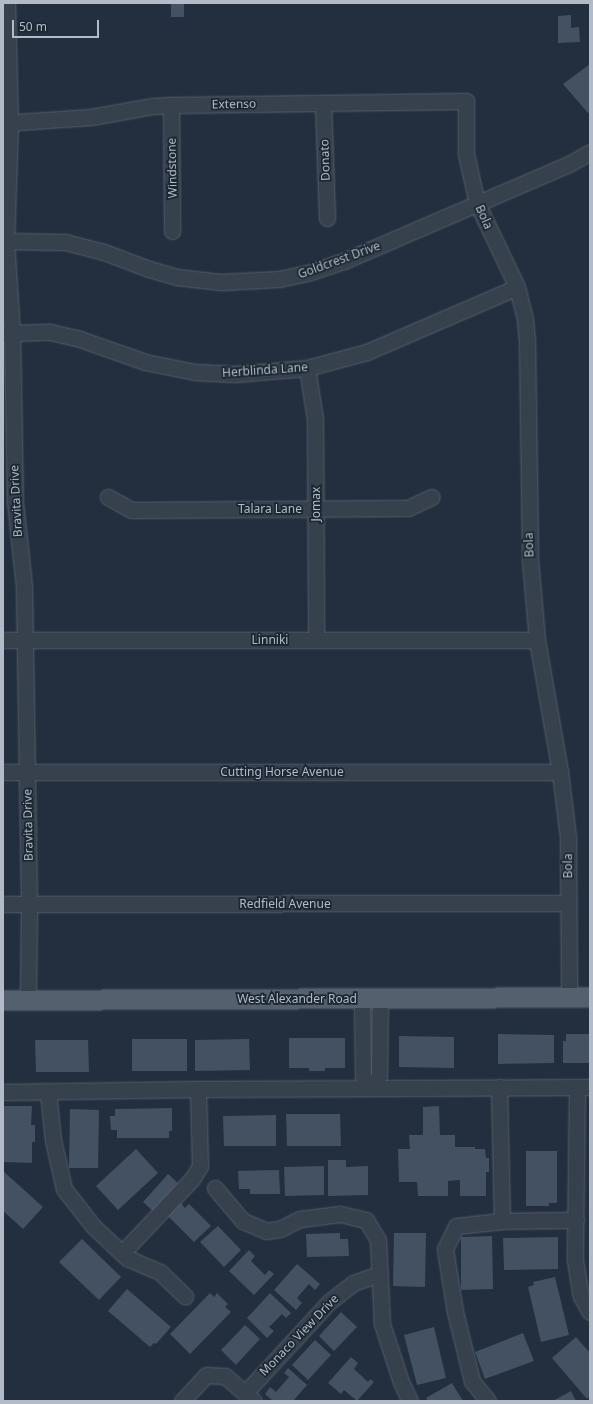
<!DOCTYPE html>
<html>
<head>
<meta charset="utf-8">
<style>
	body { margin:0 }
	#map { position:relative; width:593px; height:1404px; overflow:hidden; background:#232f3e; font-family:"Noto Sans",sans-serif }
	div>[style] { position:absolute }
	.building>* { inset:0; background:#445162 }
	.roads { filter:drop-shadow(0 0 1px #555e6c) drop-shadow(0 0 1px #555e6c) }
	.minor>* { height:15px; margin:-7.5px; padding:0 7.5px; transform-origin:7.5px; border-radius:7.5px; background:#37414e }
	.major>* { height:19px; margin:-9.5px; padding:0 9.5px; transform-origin:9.5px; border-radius:9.5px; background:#55606e }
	span { translate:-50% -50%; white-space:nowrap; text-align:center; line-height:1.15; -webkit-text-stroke:3.5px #1c2632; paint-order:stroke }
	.street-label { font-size:12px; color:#b3bbc9 }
	.frame { position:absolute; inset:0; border:4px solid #b3bbc9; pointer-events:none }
	.scale { position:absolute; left:12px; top:20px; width:87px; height:18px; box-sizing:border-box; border:2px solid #b3bbc9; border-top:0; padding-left:5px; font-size:12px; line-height:14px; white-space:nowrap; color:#b3bbc9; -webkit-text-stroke:3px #1c2632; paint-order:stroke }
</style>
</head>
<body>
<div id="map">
	<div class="building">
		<div style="clip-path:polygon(171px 3px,184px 3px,184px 17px,171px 17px)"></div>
		<div style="clip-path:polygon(571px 15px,571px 28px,579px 27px,580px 42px,558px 43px,558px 16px)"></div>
		<div style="clip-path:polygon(590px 64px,590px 111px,588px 113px,563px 84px)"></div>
		<div style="clip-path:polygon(498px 1034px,554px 1035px,554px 1063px,498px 1064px)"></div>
		<div style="clip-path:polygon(566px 1034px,590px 1034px,590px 1063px,563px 1063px,563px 1041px,566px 1041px)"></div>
		<div style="clip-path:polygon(399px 1036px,454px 1037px,454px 1068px,399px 1067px)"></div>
		<div style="clip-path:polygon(289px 1038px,345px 1038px,345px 1068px,325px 1068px,325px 1071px,309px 1071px,309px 1068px,289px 1068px)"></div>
		<div style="clip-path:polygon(132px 1039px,187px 1039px,187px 1071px,132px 1071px)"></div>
		<div style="clip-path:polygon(249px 1039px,250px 1070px,195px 1071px,195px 1040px)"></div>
		<div style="clip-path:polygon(35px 1040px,88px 1040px,89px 1072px,36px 1072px)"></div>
		<div style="clip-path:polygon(4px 1106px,32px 1106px,31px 1125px,35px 1125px,35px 1142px,32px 1142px,32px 1163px,4px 1162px)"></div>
		<div style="clip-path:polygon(439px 1106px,440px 1135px,455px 1135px,455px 1147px,475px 1147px,475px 1149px,485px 1149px,486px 1158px,489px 1158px,489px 1172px,486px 1172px,486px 1196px,460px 1196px,460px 1180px,448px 1181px,448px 1196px,418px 1196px,417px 1182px,399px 1182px,398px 1149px,410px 1149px,409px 1135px,423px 1135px,423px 1107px)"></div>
		<div style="clip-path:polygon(172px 1108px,172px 1131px,169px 1131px,169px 1138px,117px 1138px,117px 1130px,111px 1130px,110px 1116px,115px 1116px,115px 1109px)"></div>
		<div style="clip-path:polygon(70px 1109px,99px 1110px,98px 1168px,69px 1168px)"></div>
		<div style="clip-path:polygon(286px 1114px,340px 1114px,341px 1146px,287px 1146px)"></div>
		<div style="clip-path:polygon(276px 1115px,276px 1146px,224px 1146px,223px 1116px)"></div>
		<div style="clip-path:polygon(136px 1149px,158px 1173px,118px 1210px,96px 1186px)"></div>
		<div style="clip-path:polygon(526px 1151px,557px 1151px,557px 1203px,549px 1203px,549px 1206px,526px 1206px)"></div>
		<div style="clip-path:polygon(328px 1160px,346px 1160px,346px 1167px,368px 1166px,368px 1195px,328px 1196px)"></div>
		<div style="clip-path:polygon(324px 1166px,324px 1195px,285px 1196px,284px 1167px)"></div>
		<div style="clip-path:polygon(279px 1170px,280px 1194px,250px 1194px,250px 1189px,239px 1189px,238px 1171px)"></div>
		<div style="clip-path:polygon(3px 1171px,43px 1207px,23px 1229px,3px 1211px)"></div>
		<div style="clip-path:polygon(168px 1174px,178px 1183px,153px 1211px,143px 1202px)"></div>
		<div style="clip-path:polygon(179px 1201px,185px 1208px,189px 1204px,211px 1226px,194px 1242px,166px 1214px)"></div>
		<div style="clip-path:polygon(218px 1226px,241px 1250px,224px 1267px,200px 1242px)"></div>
		<div style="clip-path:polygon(340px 1233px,340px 1239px,348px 1239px,349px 1256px,307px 1257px,306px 1234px)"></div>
		<div style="clip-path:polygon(394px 1233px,426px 1233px,425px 1287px,393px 1286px)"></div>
		<div style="clip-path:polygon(492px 1236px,493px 1289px,461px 1290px,461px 1237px)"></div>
		<div style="clip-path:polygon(558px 1237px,558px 1269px,504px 1270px,503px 1238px)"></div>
		<div style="clip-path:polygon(82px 1239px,121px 1277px,99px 1300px,59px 1262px)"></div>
		<div style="clip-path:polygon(249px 1250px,255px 1256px,251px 1261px,265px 1275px,269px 1270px,274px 1274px,254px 1295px,229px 1271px)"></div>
		<div style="clip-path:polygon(297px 1264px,320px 1284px,315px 1290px,309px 1284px,297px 1298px,302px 1303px,296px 1310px,274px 1290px)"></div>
		<div style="clip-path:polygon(555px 1277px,569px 1335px,541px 1342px,528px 1287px,534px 1285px,533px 1282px)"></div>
		<div style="clip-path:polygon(127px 1289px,171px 1327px,156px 1344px,154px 1343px,150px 1347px,108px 1311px)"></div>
		<div style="clip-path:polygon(210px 1293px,214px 1297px,217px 1293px,228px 1304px,225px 1307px,231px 1312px,190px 1354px,170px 1334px)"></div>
		<div style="clip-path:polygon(270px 1293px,291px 1313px,286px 1318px,282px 1314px,269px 1327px,274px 1331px,267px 1338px,247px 1318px)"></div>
		<div style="clip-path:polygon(341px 1312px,357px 1327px,334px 1351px,319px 1336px)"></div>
		<div style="clip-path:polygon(245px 1325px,260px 1339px,236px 1365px,221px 1350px)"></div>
		<div style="clip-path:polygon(434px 1327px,446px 1378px,417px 1385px,404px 1335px)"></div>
		<div style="clip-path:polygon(523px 1333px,534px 1361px,485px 1379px,475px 1352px)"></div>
		<div style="clip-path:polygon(576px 1337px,590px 1353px,590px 1396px,587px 1399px,552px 1358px)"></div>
		<div style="clip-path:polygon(315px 1340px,331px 1355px,308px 1380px,292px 1365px)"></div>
		<div style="clip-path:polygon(351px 1357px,358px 1363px,354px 1369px,368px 1382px,370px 1379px,374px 1382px,357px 1401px,344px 1390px,341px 1394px,328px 1383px)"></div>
		<div style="clip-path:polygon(288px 1368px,307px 1385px,293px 1401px,273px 1401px,265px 1394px,270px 1387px,276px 1392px,289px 1377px,284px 1373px)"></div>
		<div style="clip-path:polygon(452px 1383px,463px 1401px,428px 1401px,426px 1398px)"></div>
		<div style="clip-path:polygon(571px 1391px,576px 1401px,553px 1401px)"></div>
	</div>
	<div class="roads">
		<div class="minor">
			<div style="left:7px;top:3px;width:120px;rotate:88.6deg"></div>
			<div style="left:10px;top:123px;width:118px;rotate:91.9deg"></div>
			<div style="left:6px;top:241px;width:92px;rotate:86.3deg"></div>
			<div style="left:12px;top:333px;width:169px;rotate:89deg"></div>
			<div style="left:15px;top:502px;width:84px;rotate:83.9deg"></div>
			<div style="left:24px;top:586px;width:318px;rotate:89.1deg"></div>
			<div style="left:29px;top:904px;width:96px;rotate:90.6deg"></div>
			<div style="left:323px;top:103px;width:115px;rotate:88deg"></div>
			<div style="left:171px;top:105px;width:126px;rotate:89.5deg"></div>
			<div style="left:3px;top:123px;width:88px;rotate:-3.9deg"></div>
			<div style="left:91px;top:117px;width:63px;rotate:-10.1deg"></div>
			<div style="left:153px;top:106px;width:18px;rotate:-3deg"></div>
			<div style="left:171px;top:105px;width:295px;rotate:-0.8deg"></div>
			<div style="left:466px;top:101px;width:53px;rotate:90deg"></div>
			<div style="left:466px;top:154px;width:50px;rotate:77.3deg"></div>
			<div style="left:477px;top:203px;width:93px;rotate:64.5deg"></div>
			<div style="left:517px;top:287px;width:33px;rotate:76deg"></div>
			<div style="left:525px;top:319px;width:21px;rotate:85deg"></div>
			<div style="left:527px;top:340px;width:220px;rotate:89.2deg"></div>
			<div style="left:530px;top:560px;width:80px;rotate:85deg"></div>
			<div style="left:537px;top:640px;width:134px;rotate:80.1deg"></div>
			<div style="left:560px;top:772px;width:65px;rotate:83deg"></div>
			<div style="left:568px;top:837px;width:160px;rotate:89.6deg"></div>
			<div style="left:3px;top:241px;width:62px;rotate:0.9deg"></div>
			<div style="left:65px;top:242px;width:40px;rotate:14.4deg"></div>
			<div style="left:104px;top:252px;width:48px;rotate:20.7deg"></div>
			<div style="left:149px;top:269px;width:29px;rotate:16deg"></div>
			<div style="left:177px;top:277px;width:44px;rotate:6.5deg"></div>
			<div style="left:221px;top:282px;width:58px;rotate:-3deg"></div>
			<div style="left:279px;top:279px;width:30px;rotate:-12deg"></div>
			<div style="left:308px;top:273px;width:40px;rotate:-18.9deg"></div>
			<div style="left:346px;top:260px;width:241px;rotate:-23.3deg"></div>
			<div style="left:567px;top:165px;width:26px;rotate:-29deg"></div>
			<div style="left:4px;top:335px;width:8px;rotate:-14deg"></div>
			<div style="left:12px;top:333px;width:38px;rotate:-2deg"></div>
			<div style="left:50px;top:332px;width:28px;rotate:13deg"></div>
			<div style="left:77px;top:338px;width:72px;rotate:19.4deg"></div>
			<div style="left:145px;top:362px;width:51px;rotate:11.3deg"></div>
			<div style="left:195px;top:372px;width:39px;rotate:3deg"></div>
			<div style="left:234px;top:374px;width:73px;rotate:-4.7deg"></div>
			<div style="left:307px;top:368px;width:62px;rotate:-14.9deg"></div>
			<div style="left:367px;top:352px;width:163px;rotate:-23.4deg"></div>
			<div style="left:307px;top:368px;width:52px;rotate:81.1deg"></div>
			<div style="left:315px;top:419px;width:221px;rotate:89.7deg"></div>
			<div style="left:108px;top:497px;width:26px;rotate:29deg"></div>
			<div style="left:131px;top:510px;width:277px;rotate:-0.4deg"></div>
			<div style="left:408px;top:508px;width:26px;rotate:-25deg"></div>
			<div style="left:3px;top:640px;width:534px"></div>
			<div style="left:3px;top:772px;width:557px"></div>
			<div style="left:3px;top:904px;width:565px;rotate:-0.1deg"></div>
			<div style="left:362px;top:998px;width:79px;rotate:89.3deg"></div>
			<div style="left:363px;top:1077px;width:14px;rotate:51deg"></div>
			<div style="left:372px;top:1088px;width:14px;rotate:-60deg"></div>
			<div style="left:379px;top:1076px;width:78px;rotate:-89.3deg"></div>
			<div style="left:499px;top:1087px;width:134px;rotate:88.7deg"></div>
			<div style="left:577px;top:1087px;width:173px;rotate:90.7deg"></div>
			<div style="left:575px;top:1260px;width:36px;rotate:81deg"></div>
			<div style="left:581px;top:1296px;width:18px;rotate:61deg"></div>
			<div style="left:3px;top:1092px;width:195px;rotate:-0.9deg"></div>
			<div style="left:198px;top:1089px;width:392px;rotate:-0.3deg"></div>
			<div style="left:48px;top:1092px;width:48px;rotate:84.1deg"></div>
			<div style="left:53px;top:1140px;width:50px;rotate:77.3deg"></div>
			<div style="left:64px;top:1189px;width:47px;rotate:51.9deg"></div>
			<div style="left:93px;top:1226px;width:47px;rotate:43.3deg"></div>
			<div style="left:127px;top:1258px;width:36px;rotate:23deg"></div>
			<div style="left:160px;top:1272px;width:35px;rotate:44deg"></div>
			<div style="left:215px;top:1188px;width:43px;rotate:49.7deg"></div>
			<div style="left:243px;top:1221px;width:25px;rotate:23deg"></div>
			<div style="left:266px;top:1231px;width:14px;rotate:-8deg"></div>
			<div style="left:280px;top:1229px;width:22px;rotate:-27deg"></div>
			<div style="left:300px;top:1219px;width:40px;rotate:-7.1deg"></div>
			<div style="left:340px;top:1214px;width:27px;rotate:13deg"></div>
			<div style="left:366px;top:1220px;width:23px;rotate:59deg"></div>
			<div style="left:378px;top:1240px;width:84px;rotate:87.3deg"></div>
			<div style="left:382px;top:1324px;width:61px;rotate:71.9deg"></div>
			<div style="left:401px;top:1382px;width:21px;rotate:65deg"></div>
			<div style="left:122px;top:1253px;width:102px;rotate:-46.6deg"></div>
			<div style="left:192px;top:1179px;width:15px;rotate:-58deg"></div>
			<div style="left:200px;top:1166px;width:77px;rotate:-91.5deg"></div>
			<div style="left:245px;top:1393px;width:124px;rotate:-47.3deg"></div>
			<div style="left:329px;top:1302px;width:31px;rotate:-38deg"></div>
			<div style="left:353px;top:1283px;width:28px;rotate:-19deg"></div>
			<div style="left:182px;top:1401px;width:35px;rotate:-47deg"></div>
			<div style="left:206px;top:1375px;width:19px;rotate:3deg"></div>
			<div style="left:225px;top:1376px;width:38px;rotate:41deg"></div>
			<div style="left:488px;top:1401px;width:26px;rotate:-129deg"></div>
			<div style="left:472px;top:1381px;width:71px;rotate:-103.8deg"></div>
			<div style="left:455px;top:1312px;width:64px;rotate:-99deg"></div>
			<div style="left:445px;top:1249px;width:25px;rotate:-64deg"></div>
			<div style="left:456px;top:1226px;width:46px;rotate:-6.2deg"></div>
			<div style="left:502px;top:1221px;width:74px;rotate:-0.8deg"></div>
		</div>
		<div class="major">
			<div style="left:3px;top:1000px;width:587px;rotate:-0.29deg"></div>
		</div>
	</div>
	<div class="street-label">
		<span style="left:234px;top:104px;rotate:-1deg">Extenso</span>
		<span style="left:325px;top:160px;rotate:-92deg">Donato</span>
		<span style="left:172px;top:168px;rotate:-91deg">Windstone</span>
		<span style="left:484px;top:217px;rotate:66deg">Bola</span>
		<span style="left:339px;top:260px;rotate:-20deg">Goldcrest Drive</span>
		<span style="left:265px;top:370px;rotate:-4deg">Herblinda Lane</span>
		<span style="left:16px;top:501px;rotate:-93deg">Bravita Drive</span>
		<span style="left:316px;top:504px;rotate:-90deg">Jomax</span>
		<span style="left:270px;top:509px">Talara Lane</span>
		<span style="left:529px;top:545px;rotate:-92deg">Bola</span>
		<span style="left:270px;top:640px">Linniki</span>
		<span style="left:282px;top:772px">Cutting Horse Avenue</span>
		<span style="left:28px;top:825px;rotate:-91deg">Bravita Drive</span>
		<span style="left:568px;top:866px;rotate:-90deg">Bola</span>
		<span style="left:285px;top:904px">Redfield Avenue</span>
		<span style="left:297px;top:999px">West Alexander Road</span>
		<span style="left:299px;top:1335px;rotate:-46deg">Monaco View Drive</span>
	</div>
	<div class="frame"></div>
	<div class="scale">50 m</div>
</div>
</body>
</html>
